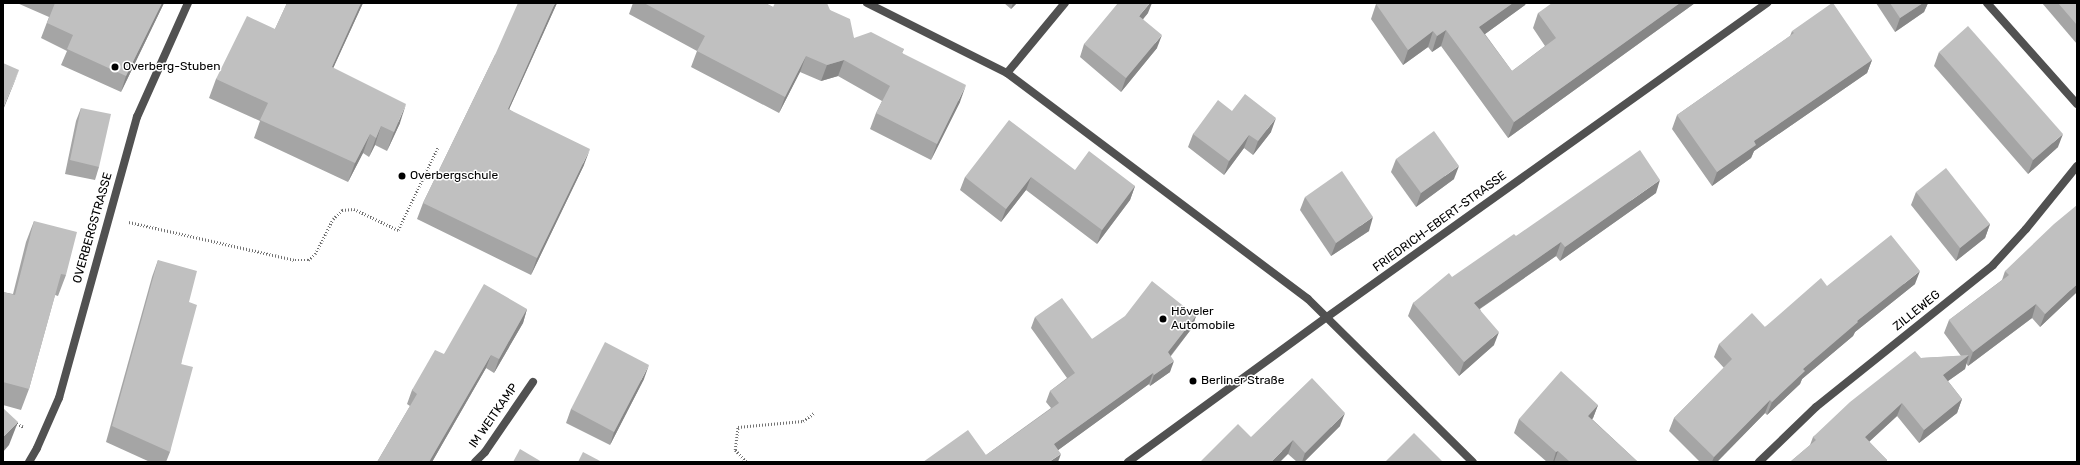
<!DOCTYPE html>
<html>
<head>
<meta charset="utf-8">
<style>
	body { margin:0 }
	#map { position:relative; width:2080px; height:465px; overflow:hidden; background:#fff; font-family:Rubik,sans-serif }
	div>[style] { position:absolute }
	.path>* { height:2.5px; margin-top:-1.25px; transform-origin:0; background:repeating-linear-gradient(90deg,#737373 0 1px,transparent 0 3px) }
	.street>* { height:8px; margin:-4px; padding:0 4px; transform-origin:4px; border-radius:4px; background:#515151 }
	.wall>* { inset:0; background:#a5a5a5 }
	.shaded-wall>* { inset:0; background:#868686 }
	.building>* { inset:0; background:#c0c0c0 }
	.dots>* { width:11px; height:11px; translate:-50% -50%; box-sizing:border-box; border:2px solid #fff; border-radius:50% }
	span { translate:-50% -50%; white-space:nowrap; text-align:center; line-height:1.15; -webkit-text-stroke:3px #fff; paint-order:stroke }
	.poi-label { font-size:12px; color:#000 }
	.left { translate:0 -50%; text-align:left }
	.street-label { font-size:12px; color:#000 }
	.frame { position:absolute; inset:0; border:4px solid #000; pointer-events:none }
</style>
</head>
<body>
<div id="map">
	<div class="path">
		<div style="left:129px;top:222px;width:170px;rotate:12.9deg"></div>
		<div style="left:295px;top:260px;width:13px"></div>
		<div style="left:308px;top:260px;width:9px;rotate:-41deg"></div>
		<div style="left:315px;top:254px;width:39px;rotate:-63deg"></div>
		<div style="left:333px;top:219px;width:13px;rotate:-45deg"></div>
		<div style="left:342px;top:210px;width:12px;rotate:-5deg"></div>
		<div style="left:354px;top:209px;width:49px;rotate:25.5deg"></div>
		<div style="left:398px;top:230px;width:92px;rotate:-64.3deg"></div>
		<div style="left:14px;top:422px;width:11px;rotate:27deg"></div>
		<div style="left:746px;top:462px;width:16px;rotate:-133deg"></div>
		<div style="left:735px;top:450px;width:23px;rotate:-83deg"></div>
		<div style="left:738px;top:427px;width:65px;rotate:-5.3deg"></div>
		<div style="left:803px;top:421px;width:14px;rotate:-36deg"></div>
	</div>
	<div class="street">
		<div style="left:867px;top:3px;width:157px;rotate:26.6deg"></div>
		<div style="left:1007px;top:73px;width:376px;rotate:36.9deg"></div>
		<div style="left:1308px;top:299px;width:232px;rotate:44.7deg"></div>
		<div style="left:1987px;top:3px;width:135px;rotate:48.3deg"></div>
		<div style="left:1007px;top:73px;width:91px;rotate:-50.4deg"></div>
		<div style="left:29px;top:462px;width:16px;rotate:-60deg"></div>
		<div style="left:37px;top:448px;width:55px;rotate:-66.3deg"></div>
		<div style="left:59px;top:398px;width:292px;rotate:-74.5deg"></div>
		<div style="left:137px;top:117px;width:125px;rotate:-65.9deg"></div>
		<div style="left:475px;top:462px;width:14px;rotate:-45deg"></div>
		<div style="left:485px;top:452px;width:85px;rotate:-55.6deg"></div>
		<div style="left:1128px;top:462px;width:246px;rotate:-36.1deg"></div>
		<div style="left:1327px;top:317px;width:541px;rotate:-35.51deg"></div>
		<div style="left:1759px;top:462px;width:79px;rotate:-44deg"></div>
		<div style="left:1816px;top:407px;width:227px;rotate:-38.7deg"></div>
		<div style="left:1993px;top:265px;width:49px;rotate:-47.5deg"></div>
		<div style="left:2026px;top:229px;width:81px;rotate:-51deg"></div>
	</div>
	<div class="wall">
		<div style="clip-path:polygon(17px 3px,164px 3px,121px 92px,61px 65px,67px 51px,41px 38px,49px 17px)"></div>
		<div style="clip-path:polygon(287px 3px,363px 3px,333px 68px,400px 123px,387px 151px,375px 145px,369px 157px,363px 153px,348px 182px,254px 138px,260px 121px,209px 98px,216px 79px,275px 29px)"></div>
		<div style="clip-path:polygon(557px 3px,509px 109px,584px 165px,531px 275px,417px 219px,423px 203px,495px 55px)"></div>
		<div style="clip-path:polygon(633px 3px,765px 3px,773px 7px,830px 10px,854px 38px,904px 49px,902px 53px,960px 102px,931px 160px,870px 129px,876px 113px,882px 101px,838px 76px,821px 81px,800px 72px,779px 113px,691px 67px,697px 51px,629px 14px)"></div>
		<div style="clip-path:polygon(1004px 3px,1017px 3px,1011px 9px)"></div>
		<div style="clip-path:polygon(1378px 3px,1526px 3px,1525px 5px,1485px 34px,1512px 71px,1545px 46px,1533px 28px,1538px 13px,1695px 3px,1508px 138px,1441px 46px,1432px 52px,1428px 47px,1403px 65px,1371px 19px,1376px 4px)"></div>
		<div style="clip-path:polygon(1876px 3px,1928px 3px,1924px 12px,1895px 32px)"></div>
		<div style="clip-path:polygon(2042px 3px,2077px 3px,2077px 44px)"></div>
		<div style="clip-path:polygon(1148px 13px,1143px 19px,1157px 48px,1121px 92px,1080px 57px,1084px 44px)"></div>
		<div style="clip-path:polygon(1792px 31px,1872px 60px,1867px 73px,1754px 151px,1751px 158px,1712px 186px,1672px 129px,1677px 115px,1790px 36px)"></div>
		<div style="clip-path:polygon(1939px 52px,2058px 147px,2028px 174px,1934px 66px)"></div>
		<div style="clip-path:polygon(81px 108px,99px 167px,95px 180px,65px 174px,76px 121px)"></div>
		<div style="clip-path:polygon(1232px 111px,1271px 132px,1253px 155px,1244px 148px,1224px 175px,1188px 147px,1193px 134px)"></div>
		<div style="clip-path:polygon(1396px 159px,1454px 179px,1416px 207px,1391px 172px)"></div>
		<div style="clip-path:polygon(1075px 170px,1135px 186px,1130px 200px,1097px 244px,1026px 190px,1001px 222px,960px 190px,965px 177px)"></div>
		<div style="clip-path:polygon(1916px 192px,1990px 224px,1985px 238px,1956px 261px,1911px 205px)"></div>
		<div style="clip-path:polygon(1656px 193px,1560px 261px,1556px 256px,1480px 309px,1494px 345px,1459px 376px,1408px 316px,1413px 303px,1516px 236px)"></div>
		<div style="clip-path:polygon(1305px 197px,1369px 231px,1331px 256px,1300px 210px)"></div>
		<div style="clip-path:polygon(34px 221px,66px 275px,58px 296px,55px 295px,29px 389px,21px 410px,3px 405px,3px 292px,13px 294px,26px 242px)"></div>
		<div style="clip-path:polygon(158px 260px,189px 302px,170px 452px,166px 462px,150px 462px,106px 442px,152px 277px)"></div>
		<div style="clip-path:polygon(2005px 271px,2077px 292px,2040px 327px,2032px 318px,1968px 366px,1966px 363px,1965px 369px,1948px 381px,1962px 399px,1957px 413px,1919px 443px,1897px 416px,1869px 442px,1887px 460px,1886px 462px,1790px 462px,1810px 445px,1813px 437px,1921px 358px,1961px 356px,1944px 333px,1949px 320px,2002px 280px)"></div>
		<div style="clip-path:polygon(1915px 284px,1855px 332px,1853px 336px,1802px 379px,1800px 384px,1767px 415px,1765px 413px,1717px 462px,1700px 462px,1669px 431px,1674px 418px,1724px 368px,1714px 357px,1719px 344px,1765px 327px,1827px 286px)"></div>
		<div style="clip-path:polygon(527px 309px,523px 323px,494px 373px,486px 368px,432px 462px,377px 462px,410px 406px,407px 404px,412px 390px,444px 354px)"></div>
		<div style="clip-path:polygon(1196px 316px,1192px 328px,1171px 356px,1170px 372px,1150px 386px,1149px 384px,1058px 450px,986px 455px,1051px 408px,1046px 402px,1050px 391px,1067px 378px,1031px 328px,1035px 317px,1092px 339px)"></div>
		<div style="clip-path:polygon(644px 379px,610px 445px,566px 423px,571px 409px)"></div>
		<div style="clip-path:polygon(1598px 405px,1593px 418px,1592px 419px,1638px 462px,1547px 462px,1514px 433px,1519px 419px)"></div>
		<div style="clip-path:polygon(1340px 426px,1304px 462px,1297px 462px,1288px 454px,1251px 437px)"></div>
	</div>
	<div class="shaded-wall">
		<div style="clip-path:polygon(162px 3px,164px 3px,121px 92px,126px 76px)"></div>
		<div style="clip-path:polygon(361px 3px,363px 3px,325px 86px,332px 67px)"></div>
		<div style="clip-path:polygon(555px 3px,557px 3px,502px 125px,508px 109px)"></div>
		<div style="clip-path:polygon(1013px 3px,1017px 3px,1011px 9px)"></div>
		<div style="clip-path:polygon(1150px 3px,1152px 3px,1148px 13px,1134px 30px,1139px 16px)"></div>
		<div style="clip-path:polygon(1513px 3px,1526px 3px,1525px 5px,1474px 42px,1479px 27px)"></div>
		<div style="clip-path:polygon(1680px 3px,1695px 3px,1508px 138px,1514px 122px)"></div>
		<div style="clip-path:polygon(1923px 3px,1928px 3px,1924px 12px,1895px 32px,1900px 18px)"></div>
		<div style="clip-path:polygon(1446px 30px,1441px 46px,1432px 52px,1437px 36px)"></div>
		<div style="clip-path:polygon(1433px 31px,1428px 47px,1403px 65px,1408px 50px)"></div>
		<div style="clip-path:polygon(1162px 35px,1157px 48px,1121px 92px,1126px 78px)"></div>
		<div style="clip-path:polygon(806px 56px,800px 72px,779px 113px,785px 97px)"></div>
		<div style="clip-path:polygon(844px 60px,838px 76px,821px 81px,827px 65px)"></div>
		<div style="clip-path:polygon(1872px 60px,1867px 73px,1754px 151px,1751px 158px,1712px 186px,1717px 172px,1754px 141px)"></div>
		<div style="clip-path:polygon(19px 70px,14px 83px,3px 110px,3px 108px)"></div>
		<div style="clip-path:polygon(966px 85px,960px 102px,931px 160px,937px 144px)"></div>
		<div style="clip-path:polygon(406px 104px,400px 123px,387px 151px,394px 132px)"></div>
		<div style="clip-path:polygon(1276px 118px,1271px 132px,1253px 155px,1258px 141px)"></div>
		<div style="clip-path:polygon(381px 126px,375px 145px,369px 157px,376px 138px)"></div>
		<div style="clip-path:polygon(370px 134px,363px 153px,348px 182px,355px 163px)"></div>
		<div style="clip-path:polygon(2063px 134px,2058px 147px,2028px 174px,2033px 160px)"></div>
		<div style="clip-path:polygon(1249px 135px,1244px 148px,1224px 175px,1229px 161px)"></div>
		<div style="clip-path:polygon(590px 149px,584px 165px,531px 275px,537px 258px)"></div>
		<div style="clip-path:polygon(1459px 166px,1454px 179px,1416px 207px,1421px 193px)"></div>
		<div style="clip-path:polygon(1031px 177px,1026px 190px,1001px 222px,1006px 209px)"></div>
		<div style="clip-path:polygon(1660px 180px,1656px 193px,1560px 261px,1565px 247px)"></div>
		<div style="clip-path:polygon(1135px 186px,1130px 200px,1097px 244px,1102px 230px)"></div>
		<div style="clip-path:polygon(1373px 217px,1369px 231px,1331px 256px,1336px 243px)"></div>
		<div style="clip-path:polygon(1990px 224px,1985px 238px,1956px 261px,1960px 248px)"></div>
		<div style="clip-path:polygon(1561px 242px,1556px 256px,1469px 316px,1474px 303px)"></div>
		<div style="clip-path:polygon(1920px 271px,1915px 284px,1855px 332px,1853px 336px,1802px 379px,1800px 384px,1767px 415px,1772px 402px,1803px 369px,1857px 321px)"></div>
		<div style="clip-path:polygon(2077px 284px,2077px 292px,2040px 327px,2045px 314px)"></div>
		<div style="clip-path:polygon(2036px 304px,2032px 318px,1968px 366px,1973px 352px)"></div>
		<div style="clip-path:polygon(527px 309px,523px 323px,494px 373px,499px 359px)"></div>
		<div style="clip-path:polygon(1196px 316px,1192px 328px,1164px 364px,1168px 352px)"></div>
		<div style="clip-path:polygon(1499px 332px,1494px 345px,1459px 376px,1464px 362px)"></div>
		<div style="clip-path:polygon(491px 355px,486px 368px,432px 462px,429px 462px)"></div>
		<div style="clip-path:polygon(1969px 355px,1965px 369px,1938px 388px,1943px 375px)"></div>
		<div style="clip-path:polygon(1174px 361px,1170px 372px,1150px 386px,1154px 375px)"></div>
		<div style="clip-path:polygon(649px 365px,644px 379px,610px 445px,614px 432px)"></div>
		<div style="clip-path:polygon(1153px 373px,1149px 384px,1050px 456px,1054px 444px)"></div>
		<div style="clip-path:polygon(1962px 399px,1957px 413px,1919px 443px,1924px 430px)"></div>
		<div style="clip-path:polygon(1770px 400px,1765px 413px,1717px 462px,1712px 462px,1714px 457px)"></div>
		<div style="clip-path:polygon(1902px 403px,1897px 416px,1860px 450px,1865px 437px)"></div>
		<div style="clip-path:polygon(1598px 405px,1593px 418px,1584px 429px,1588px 416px)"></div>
		<div style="clip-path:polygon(1345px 413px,1340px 426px,1304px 462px,1302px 462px,1305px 453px)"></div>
		<div style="clip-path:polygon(18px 422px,9px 445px,3px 452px,3px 437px)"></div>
		<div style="clip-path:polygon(1293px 440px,1288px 454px,1280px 462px,1271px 462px)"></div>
		<div style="clip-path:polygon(1558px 451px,1554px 462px,1553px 462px,1556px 452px)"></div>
		<div style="clip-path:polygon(1061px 454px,1058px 462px,1049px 462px)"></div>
	</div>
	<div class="building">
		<div style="clip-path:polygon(55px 3px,162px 3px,126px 76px,67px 49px,73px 35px,47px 23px)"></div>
		<div style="clip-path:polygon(287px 3px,361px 3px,332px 67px,406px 104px,394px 132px,381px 126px,376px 138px,370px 134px,355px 163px,260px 120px,268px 103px,216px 79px,247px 16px,275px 29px)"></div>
		<div style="clip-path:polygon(518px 3px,555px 3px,508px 109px,590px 149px,537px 258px,423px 203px,495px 55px)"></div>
		<div style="clip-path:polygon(644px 3px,765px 3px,773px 7px,775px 3px,827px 3px,830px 10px,850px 19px,854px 38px,871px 32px,904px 49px,902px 53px,966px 85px,937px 144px,876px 113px,890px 86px,844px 60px,827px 65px,806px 56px,785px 97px,697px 51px,705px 36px)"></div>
		<div style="clip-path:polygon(1118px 3px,1150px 3px,1139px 16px,1162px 35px,1126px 78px,1084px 44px)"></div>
		<div style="clip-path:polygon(1378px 3px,1513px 3px,1479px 27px,1512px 71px,1556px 38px,1538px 13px,1552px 3px,1680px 3px,1514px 122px,1446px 30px,1437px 36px,1433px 31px,1408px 50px,1376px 4px)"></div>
		<div style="clip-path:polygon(1832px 3px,1833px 3px,1872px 60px,1754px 141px,1756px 145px,1717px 172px,1677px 115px,1794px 33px,1792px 31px)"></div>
		<div style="clip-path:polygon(1890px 3px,1923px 3px,1900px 18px)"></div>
		<div style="clip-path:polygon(2058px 3px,2077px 3px,2077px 25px)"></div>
		<div style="clip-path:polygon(1968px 26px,2063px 134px,2033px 160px,1939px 52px)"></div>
		<div style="clip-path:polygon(3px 63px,19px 70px,3px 108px)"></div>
		<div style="clip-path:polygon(1245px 94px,1276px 118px,1258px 141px,1249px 135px,1229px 161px,1193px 134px,1218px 100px,1232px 111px)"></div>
		<div style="clip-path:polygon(81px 108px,111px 114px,99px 167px,70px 160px)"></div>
		<div style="clip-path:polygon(1009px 120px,1075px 170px,1089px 151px,1135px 186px,1102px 230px,1031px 177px,1006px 209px,965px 177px)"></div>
		<div style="clip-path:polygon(1434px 131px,1459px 166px,1421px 193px,1396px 159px)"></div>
		<div style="clip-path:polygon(1640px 150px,1660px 180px,1565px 247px,1561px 242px,1474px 303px,1499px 332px,1464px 362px,1413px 303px,1449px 273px,1452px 277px,1514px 234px,1516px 236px)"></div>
		<div style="clip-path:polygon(1946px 168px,1990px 224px,1960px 248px,1916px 192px)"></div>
		<div style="clip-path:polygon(1342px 171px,1373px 217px,1336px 243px,1305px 197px)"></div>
		<div style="clip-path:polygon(2077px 205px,2077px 284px,2045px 314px,2036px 304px,1973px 352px,1949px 320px,2009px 275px,2005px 271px,2054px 224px)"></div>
		<div style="clip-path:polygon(34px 221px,77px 232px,66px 275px,61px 274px,29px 389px,3px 382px,3px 292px,15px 295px)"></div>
		<div style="clip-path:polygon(1891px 235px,1920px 271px,1857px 321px,1858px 322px,1803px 369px,1805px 371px,1772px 402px,1770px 400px,1714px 457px,1674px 418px,1732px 359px,1719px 344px,1752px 313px,1765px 327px,1821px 278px,1827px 286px)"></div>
		<div style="clip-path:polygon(158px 260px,197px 271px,189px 302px,197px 305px,181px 364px,193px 367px,170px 452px,112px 426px)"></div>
		<div style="clip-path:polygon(1152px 281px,1196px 316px,1168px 352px,1174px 361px,1154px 375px,1153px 373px,1054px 444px,1061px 454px,1049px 462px,923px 462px,968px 430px,986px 455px,1059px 403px,1050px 391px,1075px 373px,1035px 317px,1062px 298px,1092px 339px,1125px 316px)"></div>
		<div style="clip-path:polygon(484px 284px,527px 309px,499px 359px,491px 355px,429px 462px,377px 462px,417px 394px,412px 390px,435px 350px,444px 354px)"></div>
		<div style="clip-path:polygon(605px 342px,649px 365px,614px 432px,571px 409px)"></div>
		<div style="clip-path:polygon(1915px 351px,1921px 358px,1969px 355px,1943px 375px,1962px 399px,1924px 430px,1902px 403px,1865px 437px,1887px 460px,1885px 462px,1790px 462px,1816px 440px,1813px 437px,1850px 402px)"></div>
		<div style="clip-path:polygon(1561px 371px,1598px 405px,1588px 416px,1638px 462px,1570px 462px,1558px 451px,1556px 452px,1519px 419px)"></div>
		<div style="clip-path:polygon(1312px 378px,1345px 413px,1305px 453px,1293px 440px,1271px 462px,1200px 462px,1238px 424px,1251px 437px)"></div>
		<div style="clip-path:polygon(3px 408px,18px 422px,3px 437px)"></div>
		<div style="clip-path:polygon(1414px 433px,1443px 462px,1385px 462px)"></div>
		<div style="clip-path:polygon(520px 449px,542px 462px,513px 462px)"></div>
		<div style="clip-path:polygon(583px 452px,602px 462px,578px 462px)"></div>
	</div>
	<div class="dots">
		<div style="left:115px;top:67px;background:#000"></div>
		<div style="left:402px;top:176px;background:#000"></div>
		<div style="left:1163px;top:319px;background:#000"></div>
		<div style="left:1193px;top:381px;background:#000"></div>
	</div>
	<div class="poi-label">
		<span class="left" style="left:123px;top:67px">Overberg-Stuben</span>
		<span class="left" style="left:410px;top:176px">Overbergschule</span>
		<span class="left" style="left:1171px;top:319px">Höveler<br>Automobile</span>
		<span class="left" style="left:1201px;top:381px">Berliner Straße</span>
	</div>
	<div class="street-label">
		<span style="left:1440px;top:222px;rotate:-36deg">FRIEDRICH-EBERT-STRASSE</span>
		<span style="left:93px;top:228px;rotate:-74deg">OVERBERGSTRASSE</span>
		<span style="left:1917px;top:311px;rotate:-39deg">ZILLEWEG</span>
		<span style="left:494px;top:416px;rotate:-55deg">IM WEITKAMP</span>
	</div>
	<div class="frame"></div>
</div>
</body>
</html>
